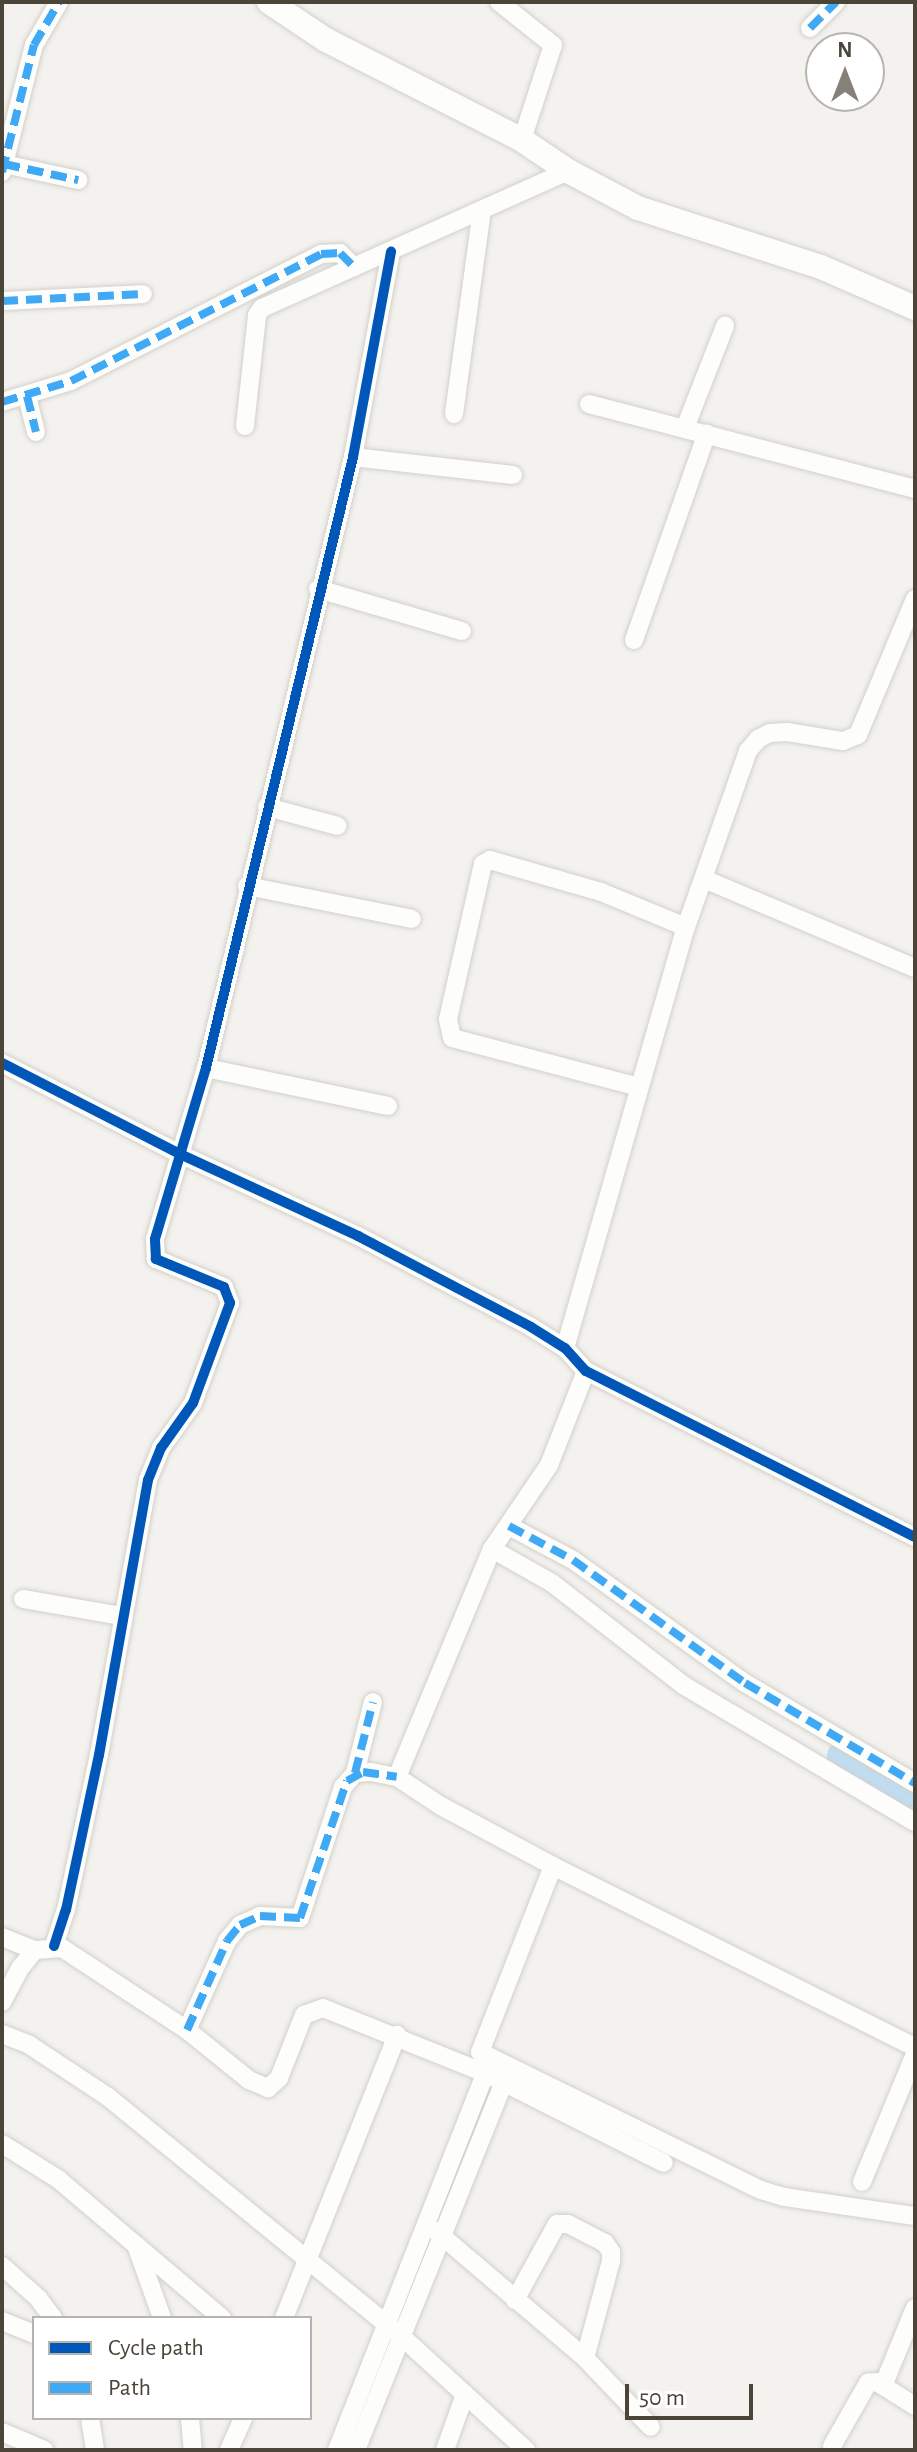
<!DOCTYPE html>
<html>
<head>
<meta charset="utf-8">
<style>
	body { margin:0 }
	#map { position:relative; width:917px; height:2452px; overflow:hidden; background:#f4f2ee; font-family:"Alegreya Sans",sans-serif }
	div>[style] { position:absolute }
	.river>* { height:30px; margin:-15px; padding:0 15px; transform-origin:15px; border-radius:15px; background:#c0ddf1 }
	.roads { filter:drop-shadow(0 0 2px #d2d0cb) drop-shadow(0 0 2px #d2d0cb) }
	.minor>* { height:18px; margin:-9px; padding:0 9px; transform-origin:9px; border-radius:9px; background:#fdfdfc }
	.tertiary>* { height:24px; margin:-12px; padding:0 12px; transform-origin:12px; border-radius:12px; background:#fdfdfc }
	.quiet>* { height:8px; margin-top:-4px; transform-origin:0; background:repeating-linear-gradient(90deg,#3fa9f5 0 16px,transparent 0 24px) }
	.cycleway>* { height:10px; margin:-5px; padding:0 5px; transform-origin:5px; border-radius:5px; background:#0057b8 }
	span { translate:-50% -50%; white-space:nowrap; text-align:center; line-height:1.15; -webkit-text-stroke:7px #fff; paint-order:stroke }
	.frame { position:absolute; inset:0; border:4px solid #4b4439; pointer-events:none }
	.legend { position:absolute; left:32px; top:2316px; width:280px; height:104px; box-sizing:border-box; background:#fff; border:2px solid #b7b4b0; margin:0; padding:10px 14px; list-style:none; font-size:24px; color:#4b4439 }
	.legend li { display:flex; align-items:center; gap:16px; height:40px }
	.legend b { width:40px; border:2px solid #b7b4b0 }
	.north { position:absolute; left:805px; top:32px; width:80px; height:80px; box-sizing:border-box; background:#fff; border:2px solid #b7b4b0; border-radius:50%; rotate:0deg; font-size:22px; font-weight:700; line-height:32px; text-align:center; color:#4b4439 }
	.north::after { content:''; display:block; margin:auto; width:28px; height:36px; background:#868178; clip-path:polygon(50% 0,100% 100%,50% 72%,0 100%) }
	.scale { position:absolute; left:625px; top:2384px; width:128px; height:36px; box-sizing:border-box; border:4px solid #4b4439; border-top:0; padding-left:10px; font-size:24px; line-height:28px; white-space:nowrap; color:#4b4439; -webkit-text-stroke:6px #fff; paint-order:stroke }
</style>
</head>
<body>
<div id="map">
	<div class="river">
		<div style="left:842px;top:1756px;width:86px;rotate:31.7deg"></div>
	</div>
	<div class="roads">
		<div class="minor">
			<div style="left:499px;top:2px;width:69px;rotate:38.5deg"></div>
			<div style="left:553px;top:45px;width:100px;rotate:108.1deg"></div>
			<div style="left:810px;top:28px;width:37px;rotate:-45deg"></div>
			<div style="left:4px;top:164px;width:76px;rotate:12.2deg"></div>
			<div style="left:2px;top:172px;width:131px;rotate:-75.9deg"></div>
			<div style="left:34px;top:45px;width:50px;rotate:-59.8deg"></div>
			<div style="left:2px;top:301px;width:141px;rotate:-2.8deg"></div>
			<div style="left:27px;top:396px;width:37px;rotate:76deg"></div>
			<div style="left:2px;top:402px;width:72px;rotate:-16.9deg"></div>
			<div style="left:71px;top:381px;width:280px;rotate:-26.9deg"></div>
			<div style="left:321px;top:254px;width:19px;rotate:-3deg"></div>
			<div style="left:340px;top:253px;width:20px;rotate:45deg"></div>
			<div style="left:589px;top:404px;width:337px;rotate:14.6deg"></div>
			<div style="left:454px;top:414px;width:206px;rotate:-82.2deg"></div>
			<div style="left:245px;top:426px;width:112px;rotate:-83.8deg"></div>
			<div style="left:257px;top:315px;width:9px;rotate:-54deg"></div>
			<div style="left:262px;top:308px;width:335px;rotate:-24.1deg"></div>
			<div style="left:685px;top:428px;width:110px;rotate:-68.6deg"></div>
			<div style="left:353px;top:457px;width:161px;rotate:6.4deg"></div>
			<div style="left:318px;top:589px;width:150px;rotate:16.3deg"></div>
			<div style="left:634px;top:640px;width:219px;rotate:-70.6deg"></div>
			<div style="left:267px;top:807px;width:73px;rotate:15deg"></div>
			<div style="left:704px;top:879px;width:229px;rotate:22.9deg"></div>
			<div style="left:247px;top:886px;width:168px;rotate:11.3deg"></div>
			<div style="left:2px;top:1063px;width:202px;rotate:27.1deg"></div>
			<div style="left:182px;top:1155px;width:194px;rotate:24.7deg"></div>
			<div style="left:358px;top:1236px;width:195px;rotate:27.7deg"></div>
			<div style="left:531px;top:1327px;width:40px;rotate:32deg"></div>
			<div style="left:565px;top:1348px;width:31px;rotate:48deg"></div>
			<div style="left:586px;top:1371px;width:369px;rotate:26.8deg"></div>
			<div style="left:206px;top:1068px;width:186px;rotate:11.8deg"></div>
			<div style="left:639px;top:1087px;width:193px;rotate:-165.3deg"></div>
			<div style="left:452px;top:1038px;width:19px;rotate:-102deg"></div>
			<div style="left:448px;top:1019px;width:159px;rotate:-77.3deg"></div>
			<div style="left:483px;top:864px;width:8px;rotate:-30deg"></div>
			<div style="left:490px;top:860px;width:116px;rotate:16.1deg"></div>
			<div style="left:601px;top:892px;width:92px;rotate:22.4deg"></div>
			<div style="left:565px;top:1348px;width:438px;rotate:-74deg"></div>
			<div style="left:686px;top:927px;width:187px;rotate:-70.6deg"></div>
			<div style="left:748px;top:751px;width:16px;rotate:-50deg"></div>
			<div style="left:758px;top:739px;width:13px;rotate:-27deg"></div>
			<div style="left:770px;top:733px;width:17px;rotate:-3deg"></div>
			<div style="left:787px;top:732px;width:57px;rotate:9.1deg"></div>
			<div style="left:843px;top:741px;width:16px;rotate:-22deg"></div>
			<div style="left:858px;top:735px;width:147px;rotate:-67.3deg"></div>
			<div style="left:509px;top:1526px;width:72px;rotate:28deg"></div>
			<div style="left:573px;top:1560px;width:211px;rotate:35.6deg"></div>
			<div style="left:745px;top:1683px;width:197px;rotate:30.5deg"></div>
			<div style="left:492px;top:1549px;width:69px;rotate:29.5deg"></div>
			<div style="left:552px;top:1583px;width:166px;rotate:37.9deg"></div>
			<div style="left:683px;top:1685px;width:269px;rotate:30.6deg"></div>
			<div style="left:23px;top:1599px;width:99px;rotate:9.8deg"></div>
			<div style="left:355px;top:1773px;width:73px;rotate:-75.8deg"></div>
			<div style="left:397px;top:1777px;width:247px;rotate:-67.4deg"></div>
			<div style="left:492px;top:1549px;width:102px;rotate:-55.8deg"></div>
			<div style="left:549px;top:1465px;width:101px;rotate:-68.5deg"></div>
			<div style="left:553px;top:1866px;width:200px;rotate:111.4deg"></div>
			<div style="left:480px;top:2052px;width:313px;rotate:26.2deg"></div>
			<div style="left:761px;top:2190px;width:24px;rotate:17deg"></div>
			<div style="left:784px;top:2197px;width:132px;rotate:8.3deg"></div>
			<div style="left:2px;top:1937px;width:35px;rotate:22deg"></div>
			<div style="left:54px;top:1946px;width:38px;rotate:-72deg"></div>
			<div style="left:66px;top:1910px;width:158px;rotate:-78deg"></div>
			<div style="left:99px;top:1755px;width:279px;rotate:-79.9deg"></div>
			<div style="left:148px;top:1480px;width:35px;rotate:-68deg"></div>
			<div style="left:161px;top:1448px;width:55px;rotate:-54.6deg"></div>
			<div style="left:193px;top:1403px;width:107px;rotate:-69.7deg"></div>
			<div style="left:230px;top:1303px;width:17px;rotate:-111deg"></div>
			<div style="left:224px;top:1287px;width:74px;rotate:-157.6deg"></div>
			<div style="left:156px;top:1259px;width:20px;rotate:-93deg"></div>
			<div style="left:155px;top:1239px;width:178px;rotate:-73.4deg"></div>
			<div style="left:206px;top:1068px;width:628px;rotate:-76.47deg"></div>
			<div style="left:353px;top:457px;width:209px;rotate:-79.5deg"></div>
			<div style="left:2px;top:2002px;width:40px;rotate:-62deg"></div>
			<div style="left:21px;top:1967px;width:22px;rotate:-51deg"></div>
			<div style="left:35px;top:1950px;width:27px;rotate:-4deg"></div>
			<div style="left:62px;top:1948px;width:149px;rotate:33.3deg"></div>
			<div style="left:187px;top:2030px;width:80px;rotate:38.9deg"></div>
			<div style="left:249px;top:2080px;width:21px;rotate:23deg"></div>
			<div style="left:268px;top:2088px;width:15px;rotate:-42deg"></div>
			<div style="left:279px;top:2078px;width:68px;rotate:-68.4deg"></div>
			<div style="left:304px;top:2015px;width:20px;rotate:-20deg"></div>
			<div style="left:323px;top:2008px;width:175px;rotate:21.9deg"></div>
			<div style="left:485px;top:2073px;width:200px;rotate:26.7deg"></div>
			<div style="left:187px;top:2030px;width:98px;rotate:-65.8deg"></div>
			<div style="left:227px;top:1941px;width:21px;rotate:-51deg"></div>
			<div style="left:240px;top:1925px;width:22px;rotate:-24deg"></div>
			<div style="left:260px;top:1916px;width:40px;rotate:2.9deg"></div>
			<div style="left:300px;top:1918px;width:138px;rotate:-71.8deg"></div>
			<div style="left:343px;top:1787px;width:18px;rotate:-49deg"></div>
			<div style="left:355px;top:1773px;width:16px;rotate:-4deg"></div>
			<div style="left:371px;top:1772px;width:26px;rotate:11deg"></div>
			<div style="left:397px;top:1777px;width:53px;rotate:33.4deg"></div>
			<div style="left:441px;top:1806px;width:127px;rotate:28.2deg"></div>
			<div style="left:553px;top:1866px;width:405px;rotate:26.6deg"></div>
			<div style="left:2px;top:2034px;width:28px;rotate:21deg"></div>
			<div style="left:28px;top:2044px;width:96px;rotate:33.5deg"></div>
			<div style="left:108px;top:2097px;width:377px;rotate:39.2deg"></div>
			<div style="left:400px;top:2335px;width:171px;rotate:42.4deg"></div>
			<div style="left:2px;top:2144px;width:66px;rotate:32deg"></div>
			<div style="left:58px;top:2179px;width:215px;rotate:40.3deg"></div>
			<div style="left:862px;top:2182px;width:139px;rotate:-67.5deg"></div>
			<div style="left:436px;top:2231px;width:196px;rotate:40.4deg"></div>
			<div style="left:585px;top:2358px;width:95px;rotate:46.3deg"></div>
			<div style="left:136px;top:2245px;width:77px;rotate:70.4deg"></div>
			<div style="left:2px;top:2266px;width:48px;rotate:41.6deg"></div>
			<div style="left:38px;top:2298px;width:25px;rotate:53deg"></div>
			<div style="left:515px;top:2300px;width:87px;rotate:-61.1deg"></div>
			<div style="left:557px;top:2224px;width:11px"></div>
			<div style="left:568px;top:2224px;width:42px;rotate:27.2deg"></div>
			<div style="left:605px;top:2243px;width:11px;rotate:56deg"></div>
			<div style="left:611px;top:2252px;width:9px;rotate:90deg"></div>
			<div style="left:611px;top:2261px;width:100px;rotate:105deg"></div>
			<div style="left:284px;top:2318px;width:305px;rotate:-68.2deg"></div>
			<div style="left:2px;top:2321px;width:35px;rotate:22deg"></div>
			<div style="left:883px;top:2386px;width:84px;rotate:-67.7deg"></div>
			<div style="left:90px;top:2418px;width:32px;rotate:81deg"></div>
			<div style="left:190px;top:2418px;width:32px;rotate:85deg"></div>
			<div style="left:2px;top:2432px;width:46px;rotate:23.2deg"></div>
			<div style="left:832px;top:2446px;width:73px;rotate:-60.3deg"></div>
			<div style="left:868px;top:2383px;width:9px;rotate:-6deg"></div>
			<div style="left:877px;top:2382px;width:45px;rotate:32.3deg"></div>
			<div style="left:229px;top:2450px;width:35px;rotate:-66deg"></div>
			<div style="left:337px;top:2450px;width:417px;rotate:-68.5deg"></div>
			<div style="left:356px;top:2450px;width:397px;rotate:-68.1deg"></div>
			<div style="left:445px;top:2450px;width:59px;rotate:-70.3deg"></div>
		</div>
		<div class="tertiary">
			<div style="left:269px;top:2px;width:69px;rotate:33.7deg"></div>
			<div style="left:326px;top:40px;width:220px;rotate:27deg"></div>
			<div style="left:522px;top:140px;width:55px;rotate:34deg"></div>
			<div style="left:568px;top:171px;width:79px;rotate:27.9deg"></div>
			<div style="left:638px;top:208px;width:192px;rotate:17.9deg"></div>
			<div style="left:821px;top:267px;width:103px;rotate:23.6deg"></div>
		</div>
	</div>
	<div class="quiet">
		<div style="left:810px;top:28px;width:37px;rotate:-45deg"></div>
		<div style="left:4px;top:164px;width:76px;rotate:12.2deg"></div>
		<div style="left:2px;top:172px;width:131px;rotate:-75.9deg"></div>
		<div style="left:34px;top:45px;width:50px;rotate:-59.8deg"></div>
		<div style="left:2px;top:301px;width:141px;rotate:-2.8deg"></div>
		<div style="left:27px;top:396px;width:37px;rotate:76deg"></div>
		<div style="left:2px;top:402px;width:72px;rotate:-16.9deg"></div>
		<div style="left:71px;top:381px;width:280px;rotate:-26.9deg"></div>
		<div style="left:321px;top:254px;width:19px;rotate:-3deg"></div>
		<div style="left:340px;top:253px;width:20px;rotate:45deg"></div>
		<div style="left:509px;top:1526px;width:72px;rotate:28deg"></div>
		<div style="left:573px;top:1560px;width:211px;rotate:35.6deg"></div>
		<div style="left:745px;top:1683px;width:197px;rotate:30.5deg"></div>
		<div style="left:355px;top:1773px;width:73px;rotate:-75.8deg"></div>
		<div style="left:187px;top:2030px;width:98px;rotate:-65.8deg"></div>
		<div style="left:227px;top:1941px;width:21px;rotate:-51deg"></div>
		<div style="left:240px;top:1925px;width:22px;rotate:-24deg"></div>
		<div style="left:260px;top:1916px;width:40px;rotate:2.9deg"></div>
		<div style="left:300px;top:1918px;width:145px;rotate:-71.1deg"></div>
		<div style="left:347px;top:1781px;width:18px;rotate:-29deg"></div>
		<div style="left:363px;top:1772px;width:34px;rotate:8deg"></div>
	</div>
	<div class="cycleway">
		<div style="left:2px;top:1063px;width:202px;rotate:27.1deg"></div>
		<div style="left:182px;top:1155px;width:194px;rotate:24.7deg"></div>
		<div style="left:358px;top:1236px;width:195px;rotate:27.7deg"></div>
		<div style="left:531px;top:1327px;width:40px;rotate:32deg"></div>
		<div style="left:565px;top:1348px;width:31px;rotate:48deg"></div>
		<div style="left:586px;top:1371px;width:369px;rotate:26.8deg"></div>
		<div style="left:54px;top:1946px;width:38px;rotate:-72deg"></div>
		<div style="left:66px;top:1910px;width:158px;rotate:-78deg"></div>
		<div style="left:99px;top:1755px;width:279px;rotate:-79.9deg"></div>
		<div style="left:148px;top:1480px;width:35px;rotate:-68deg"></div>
		<div style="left:161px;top:1448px;width:55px;rotate:-54.6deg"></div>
		<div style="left:193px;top:1403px;width:107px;rotate:-69.7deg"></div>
		<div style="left:230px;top:1303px;width:17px;rotate:-111deg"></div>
		<div style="left:224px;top:1287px;width:74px;rotate:-157.6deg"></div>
		<div style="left:156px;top:1259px;width:20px;rotate:-93deg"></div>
		<div style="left:155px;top:1239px;width:178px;rotate:-73.4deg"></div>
		<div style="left:206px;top:1068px;width:628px;rotate:-76.47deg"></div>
		<div style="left:353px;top:457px;width:209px;rotate:-79.5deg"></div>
	</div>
	<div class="frame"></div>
	<ul class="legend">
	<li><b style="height:10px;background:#0057b8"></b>Cycle path</li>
	<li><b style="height:10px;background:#3fa9f5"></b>Path</li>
	</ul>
	<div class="north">N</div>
	<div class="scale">50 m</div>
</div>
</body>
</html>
